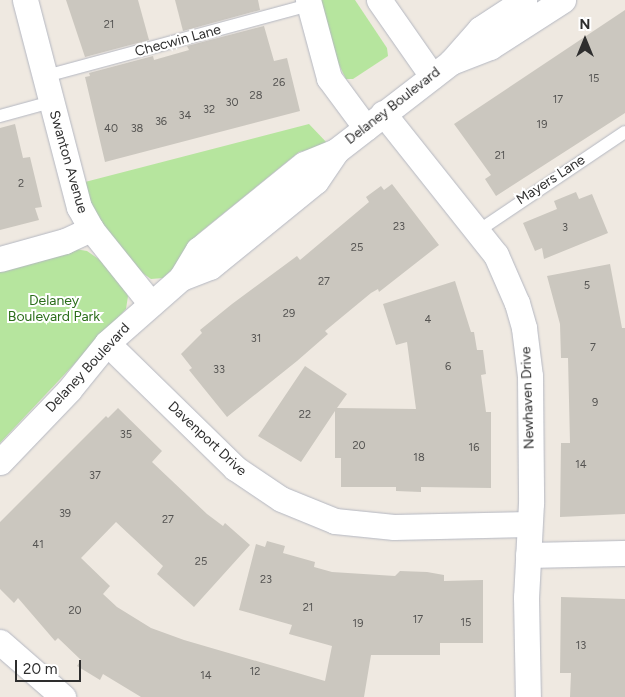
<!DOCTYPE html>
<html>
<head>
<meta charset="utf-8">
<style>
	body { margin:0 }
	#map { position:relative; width:625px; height:697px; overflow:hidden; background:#efe9e1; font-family:Figtree,sans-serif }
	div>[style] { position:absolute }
	.green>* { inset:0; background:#b6e59e }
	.building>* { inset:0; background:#cbc7bf }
	.roads { filter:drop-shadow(0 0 1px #b4b7c1) drop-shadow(0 0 1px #b4b7c1) }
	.service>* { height:12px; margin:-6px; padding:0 6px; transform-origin:6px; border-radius:6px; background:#fff }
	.minor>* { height:25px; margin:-12.5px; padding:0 12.5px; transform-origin:12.5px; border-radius:12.5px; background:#fff }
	span { translate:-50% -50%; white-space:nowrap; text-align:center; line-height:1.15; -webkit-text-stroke:4px #fff; paint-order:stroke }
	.number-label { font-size:11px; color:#555452 }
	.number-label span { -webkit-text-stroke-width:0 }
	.street-label { font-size:14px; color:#2e2e2e }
	.park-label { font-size:14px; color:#2c6e1b }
	.north { position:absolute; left:560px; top:15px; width:50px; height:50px; -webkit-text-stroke:4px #fff; paint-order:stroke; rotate:0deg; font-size:14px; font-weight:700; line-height:20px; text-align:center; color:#2e2e2e }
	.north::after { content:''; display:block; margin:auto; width:18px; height:22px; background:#2e2e2e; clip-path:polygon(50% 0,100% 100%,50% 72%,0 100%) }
	.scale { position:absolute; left:15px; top:660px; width:66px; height:22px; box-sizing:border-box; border:2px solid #2e2e2e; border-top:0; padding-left:6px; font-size:15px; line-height:18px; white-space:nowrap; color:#2e2e2e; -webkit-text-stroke:4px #fff; paint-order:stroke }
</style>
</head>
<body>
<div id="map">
	<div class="green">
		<div style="clip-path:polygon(321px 0,355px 0,387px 48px,388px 56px,353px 79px,346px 79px,336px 59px)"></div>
		<div style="clip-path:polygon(309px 124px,329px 145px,299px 152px,198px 234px,184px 258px,163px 278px,151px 279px,141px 272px,104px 228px,91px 205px,85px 182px)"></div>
		<div style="clip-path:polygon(75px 249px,87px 251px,100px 260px,125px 290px,128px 296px,126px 309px,0 443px,0 268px)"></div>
	</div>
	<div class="building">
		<div style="clip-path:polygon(66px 0,138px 0,149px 40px,85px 57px)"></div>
		<div style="clip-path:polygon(175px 0,258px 0,260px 10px,183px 31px)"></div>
		<div style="clip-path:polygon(625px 10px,625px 113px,496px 196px,485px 179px,491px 175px,454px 124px)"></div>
		<div style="clip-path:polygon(264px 26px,274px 61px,287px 58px,300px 111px,105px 162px,85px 77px,90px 76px,89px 73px,153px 56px,154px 60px,189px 50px,187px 46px)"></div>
		<div style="clip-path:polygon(15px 124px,23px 158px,30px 157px,42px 207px,35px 208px,39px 220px,0 230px,0 128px)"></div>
		<div style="clip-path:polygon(392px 184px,439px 245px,379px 292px,378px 289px,371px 293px,325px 331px,328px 334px,297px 361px,227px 417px,189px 370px,192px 368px,181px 354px,202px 333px,200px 330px,232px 304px,297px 256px,300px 260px,369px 202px,366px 197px,381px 186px,384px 190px)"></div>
		<div style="clip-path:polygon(576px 192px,579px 199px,592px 194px,608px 233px,544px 259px,542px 248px,535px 251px,523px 223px,557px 209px,554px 201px)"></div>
		<div style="clip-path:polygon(610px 264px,622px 328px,625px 328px,625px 514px,560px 517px,561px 443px,570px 443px,568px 358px,561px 358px,560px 324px,547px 276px)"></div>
		<div style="clip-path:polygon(455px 281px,471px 332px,474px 332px,477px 350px,483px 350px,486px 374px,481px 375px,486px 412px,491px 412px,491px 488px,421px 487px,421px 492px,396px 491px,396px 487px,341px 487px,341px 458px,335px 458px,335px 411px,301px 462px,258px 436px,305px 366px,347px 394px,337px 408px,416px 409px,407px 342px,396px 345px,383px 304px)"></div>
		<div style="clip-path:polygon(118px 408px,162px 451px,152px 462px,207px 514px,223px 526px,225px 523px,250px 545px,194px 607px,157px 574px,163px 566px,116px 522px,81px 558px,110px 586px,103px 594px,117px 607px,151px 628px,184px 640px,325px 681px,332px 646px,289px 634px,292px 625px,239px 610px,256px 544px,265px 547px,267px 541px,285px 546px,283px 553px,315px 562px,314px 567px,332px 572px,395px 576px,400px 571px,427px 572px,444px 575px,444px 581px,483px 580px,483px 643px,440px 643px,440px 655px,371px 655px,364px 697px,141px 697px,103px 674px,100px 680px,77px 666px,81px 660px,58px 638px,55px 641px,18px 598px,14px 603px,0 589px,0 522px,106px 416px,108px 418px)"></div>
		<div style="clip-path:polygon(561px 597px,625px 599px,625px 697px,570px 697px,571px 673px,560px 673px)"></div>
	</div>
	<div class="roads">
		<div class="service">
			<div style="left:46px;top:76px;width:273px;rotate:-15.1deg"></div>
			<div style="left:0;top:116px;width:53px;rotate:-15.4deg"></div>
			<div style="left:478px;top:231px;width:177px;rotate:-34deg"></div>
		</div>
		<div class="minor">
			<div style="left:25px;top:0;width:214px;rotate:75.4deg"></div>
			<div style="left:79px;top:207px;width:25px;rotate:61deg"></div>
			<div style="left:91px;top:229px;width:96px;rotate:51.3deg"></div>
			<div style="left:308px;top:0;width:81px;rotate:74.9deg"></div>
			<div style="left:329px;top:78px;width:62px;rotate:53.5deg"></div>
			<div style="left:379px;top:0;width:93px;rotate:55.1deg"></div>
			<div style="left:451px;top:62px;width:42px;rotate:-21deg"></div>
			<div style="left:490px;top:47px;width:87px;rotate:-32.8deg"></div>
			<div style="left:383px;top:113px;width:181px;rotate:51.5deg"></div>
			<div style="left:496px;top:255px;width:52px;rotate:66.4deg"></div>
			<div style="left:517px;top:303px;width:26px;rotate:74deg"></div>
			<div style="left:524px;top:328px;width:48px;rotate:82.9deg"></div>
			<div style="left:530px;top:376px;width:127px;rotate:89.5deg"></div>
			<div style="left:531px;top:503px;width:94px;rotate:93deg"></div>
			<div style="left:526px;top:597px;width:100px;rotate:88.9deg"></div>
			<div style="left:0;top:259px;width:67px;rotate:-15.5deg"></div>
			<div style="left:65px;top:241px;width:29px;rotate:-25deg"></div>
			<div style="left:181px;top:278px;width:31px;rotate:-21deg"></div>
			<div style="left:210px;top:267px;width:136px;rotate:-39.1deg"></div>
			<div style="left:316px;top:181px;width:36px;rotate:-56deg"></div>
			<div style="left:107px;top:343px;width:179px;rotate:44.3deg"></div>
			<div style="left:235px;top:468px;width:55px;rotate:34deg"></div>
			<div style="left:281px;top:499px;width:58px;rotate:22.2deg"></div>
			<div style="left:335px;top:521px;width:59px;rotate:5.8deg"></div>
			<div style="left:394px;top:527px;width:135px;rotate:-1.3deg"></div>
			<div style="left:0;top:462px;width:100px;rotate:-46.2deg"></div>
			<div style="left:69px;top:390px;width:60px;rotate:-51deg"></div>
			<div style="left:107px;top:343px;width:98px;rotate:-41.3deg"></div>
			<div style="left:181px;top:278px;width:33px;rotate:-59deg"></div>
			<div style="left:198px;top:250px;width:136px;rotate:-39.1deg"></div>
			<div style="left:304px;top:164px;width:35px;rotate:-22deg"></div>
			<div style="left:336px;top:151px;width:145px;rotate:-37.7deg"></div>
			<div style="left:451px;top:62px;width:44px;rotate:-48.7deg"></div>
			<div style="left:480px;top:29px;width:53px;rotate:-33.4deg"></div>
			<div style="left:528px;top:555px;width:97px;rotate:-1.2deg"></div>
			<div style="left:0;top:642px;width:84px;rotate:41.1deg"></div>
		</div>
	</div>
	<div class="number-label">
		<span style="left:109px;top:25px">21</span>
		<span style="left:594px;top:79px">15</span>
		<span style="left:279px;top:83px">26</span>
		<span style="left:256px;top:96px">28</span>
		<span style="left:558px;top:100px">17</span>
		<span style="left:232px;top:103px">30</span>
		<span style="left:209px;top:110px">32</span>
		<span style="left:185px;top:116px">34</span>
		<span style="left:161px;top:122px">36</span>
		<span style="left:542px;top:125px">19</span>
		<span style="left:111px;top:129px">40</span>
		<span style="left:137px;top:129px">38</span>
		<span style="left:500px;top:156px">21</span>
		<span style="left:21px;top:184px">2</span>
		<span style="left:399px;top:227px">23</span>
		<span style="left:565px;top:228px">3</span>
		<span style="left:357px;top:248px">25</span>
		<span style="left:324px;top:282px">27</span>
		<span style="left:587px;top:286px">5</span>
		<span style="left:289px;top:314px">29</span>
		<span style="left:428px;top:320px">4</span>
		<span style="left:256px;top:339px">31</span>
		<span style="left:593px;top:348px">7</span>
		<span style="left:448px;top:367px">6</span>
		<span style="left:219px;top:370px">33</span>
		<span style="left:595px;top:403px">9</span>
		<span style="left:305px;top:415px">22</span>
		<span style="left:126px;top:435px">35</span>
		<span style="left:359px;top:446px">20</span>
		<span style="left:474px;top:448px">16</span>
		<span style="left:419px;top:458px">18</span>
		<span style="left:581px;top:465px">14</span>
		<span style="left:95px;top:476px">37</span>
		<span style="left:65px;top:514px">39</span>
		<span style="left:168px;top:520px">27</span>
		<span style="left:38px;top:545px">41</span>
		<span style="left:201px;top:562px">25</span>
		<span style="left:266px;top:580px">23</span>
		<span style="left:308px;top:608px">21</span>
		<span style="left:75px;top:611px">20</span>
		<span style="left:418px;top:620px">17</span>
		<span style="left:466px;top:623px">15</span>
		<span style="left:358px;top:624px">19</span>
		<span style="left:581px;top:646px">13</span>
		<span style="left:255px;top:672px">12</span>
		<span style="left:206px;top:676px">14</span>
	</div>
	<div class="street-label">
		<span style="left:178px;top:41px;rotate:-15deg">Checwin Lane</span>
		<span style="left:393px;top:106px;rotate:-38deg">Delaney Boulevard</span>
		<span style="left:68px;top:162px;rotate:74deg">Swanton Avenue</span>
		<span style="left:551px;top:180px;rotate:-33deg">Mayers Lane</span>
		<span style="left:88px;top:368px;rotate:-47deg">Delaney Boulevard</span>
		<span style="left:528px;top:398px;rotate:-92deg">Newhaven Drive</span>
		<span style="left:207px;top:439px;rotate:43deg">Davenport Drive</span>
	</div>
	<div class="park-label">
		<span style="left:54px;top:309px">Delaney<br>Boulevard Park</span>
	</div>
	<div class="north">N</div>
	<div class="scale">20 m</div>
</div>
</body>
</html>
